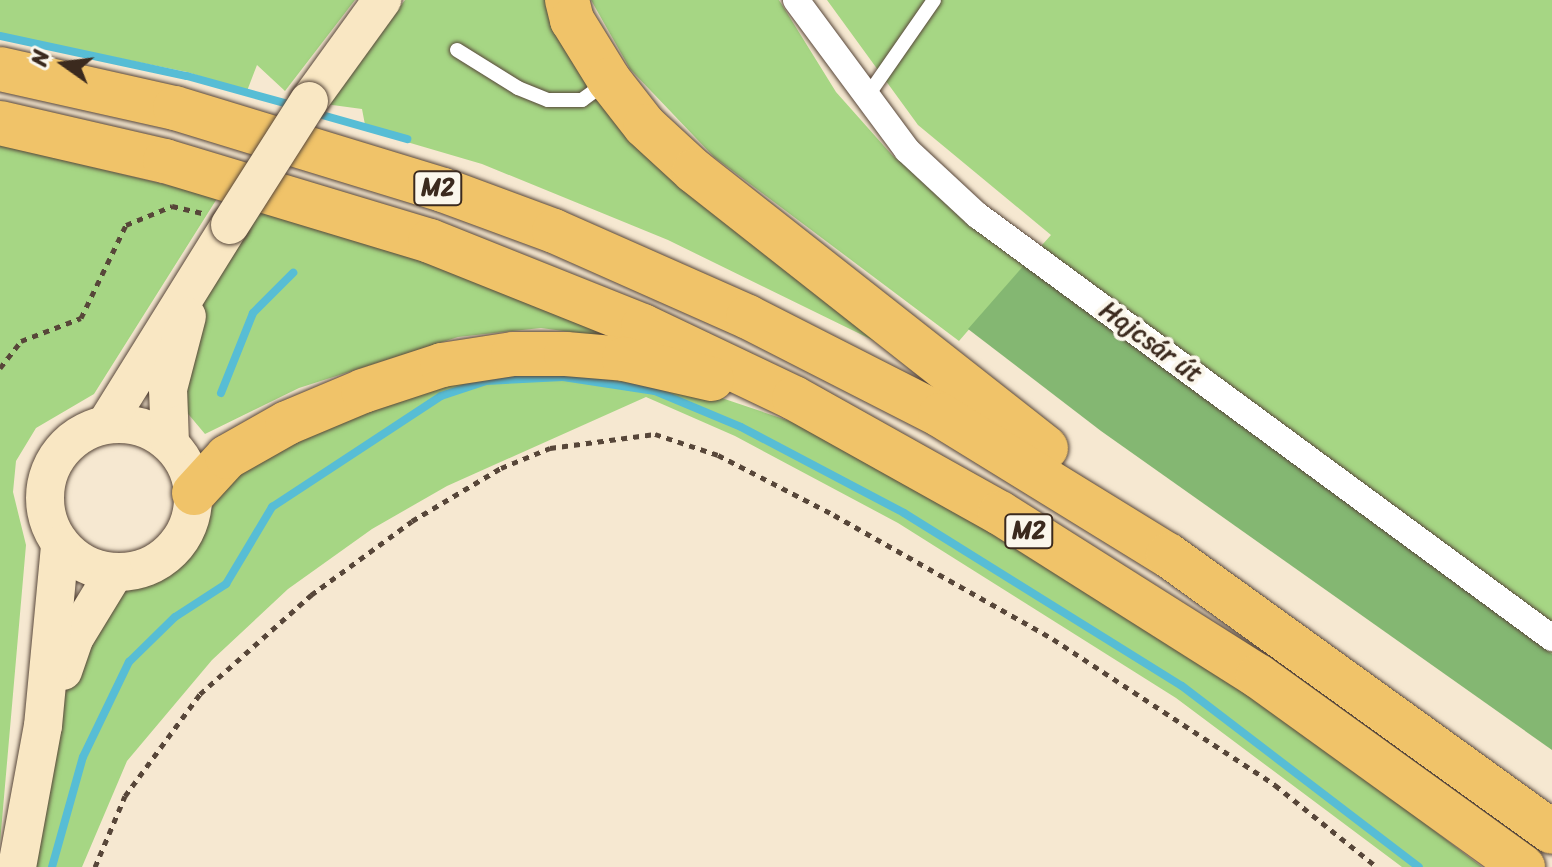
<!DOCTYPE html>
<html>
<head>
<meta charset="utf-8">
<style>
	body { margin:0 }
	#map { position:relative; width:1552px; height:867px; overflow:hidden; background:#f6e8d1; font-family:Sriracha,sans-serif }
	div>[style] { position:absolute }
	.green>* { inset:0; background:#a6d684 }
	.forest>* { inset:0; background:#84b772 }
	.stream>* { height:8px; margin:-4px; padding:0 4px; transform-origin:4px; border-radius:4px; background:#57bdd5 }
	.path>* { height:5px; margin-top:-2.5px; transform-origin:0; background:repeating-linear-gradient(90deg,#574639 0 6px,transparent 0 12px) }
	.roads { filter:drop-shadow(0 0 2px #574639) drop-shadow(0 0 2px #574639) }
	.lane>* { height:14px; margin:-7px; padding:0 7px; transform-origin:7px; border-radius:7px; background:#fff }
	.street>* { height:26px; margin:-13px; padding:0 13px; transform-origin:13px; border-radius:13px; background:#fff }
	.secondary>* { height:38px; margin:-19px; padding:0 19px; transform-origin:19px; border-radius:19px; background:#f9e7c3 }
	.secondary>.ring { margin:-19px; padding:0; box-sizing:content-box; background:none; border:38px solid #f9e7c3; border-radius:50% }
	.highway>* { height:44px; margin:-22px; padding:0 22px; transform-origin:22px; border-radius:22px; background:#f0c369 }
	.bridges { filter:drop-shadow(0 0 2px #574639) drop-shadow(0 0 2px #574639) }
	.secondary-bridge>* { height:38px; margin:-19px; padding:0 19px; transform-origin:19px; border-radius:19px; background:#f9e7c3 }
	span { translate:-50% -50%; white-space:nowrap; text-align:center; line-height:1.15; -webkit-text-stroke:8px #fbf7ec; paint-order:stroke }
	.shield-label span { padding:2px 6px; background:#fbf7ec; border:2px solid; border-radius:6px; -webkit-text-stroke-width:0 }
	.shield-label { font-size:24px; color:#3b2a1e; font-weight:700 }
	.street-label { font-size:26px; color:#3b2a1e }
	.north { position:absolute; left:24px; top:24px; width:80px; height:80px; -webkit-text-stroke:6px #fbf7ec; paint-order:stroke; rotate:284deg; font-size:22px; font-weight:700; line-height:32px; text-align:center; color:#3b2a1e }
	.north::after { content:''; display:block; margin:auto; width:28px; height:36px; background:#3b2a1e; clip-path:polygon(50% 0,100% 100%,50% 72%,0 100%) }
</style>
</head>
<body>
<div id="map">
	<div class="green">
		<div style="clip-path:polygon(0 0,355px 0,285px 91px,257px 65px,247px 91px,187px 72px,0 34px)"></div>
		<div style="clip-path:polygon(405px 0,553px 0,567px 34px,899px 353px,668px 240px,482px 164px,366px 130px,362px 109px,325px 104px)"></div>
		<div style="clip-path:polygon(591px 0,779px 0,836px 92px,892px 155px,1025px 264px,1051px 235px,918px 125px,827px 0,1552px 0,1552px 654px,1025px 265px,959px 341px,714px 157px,630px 69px)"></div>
		<div style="clip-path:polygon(0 145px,218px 197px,94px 394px,36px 428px,16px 461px,13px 492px,26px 545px,0 843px)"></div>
		<div style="clip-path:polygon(258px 207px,330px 224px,645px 342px,541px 328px,458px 337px,299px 388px,205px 434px,179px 403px,202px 302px)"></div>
		<div style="clip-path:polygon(472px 366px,692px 388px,828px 434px,1243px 685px,1482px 867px,1402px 867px,1176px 698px,898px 523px,735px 436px,646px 397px,447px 486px,372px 529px,288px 589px,212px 660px,127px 761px,82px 867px,29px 867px,56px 725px,74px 663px,111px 594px,159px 577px,182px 562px,234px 467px)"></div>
	</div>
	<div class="forest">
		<div style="clip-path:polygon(1025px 264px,1552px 654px,1552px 750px,1101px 431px,968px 329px)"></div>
	</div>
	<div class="stream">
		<div style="left:0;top:36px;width:191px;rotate:12.1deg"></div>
		<div style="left:187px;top:76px;width:112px;rotate:15.5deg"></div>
		<div style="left:315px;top:113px;width:96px;rotate:15.8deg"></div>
		<div style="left:221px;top:393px;width:86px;rotate:-68.2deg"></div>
		<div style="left:253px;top:313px;width:57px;rotate:-45deg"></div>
		<div style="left:52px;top:867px;width:114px;rotate:-74.3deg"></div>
		<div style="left:83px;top:757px;width:106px;rotate:-64.2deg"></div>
		<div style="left:129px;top:662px;width:64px;rotate:-44.4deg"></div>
		<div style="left:175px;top:617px;width:61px;rotate:-32.9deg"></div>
		<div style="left:226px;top:584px;width:90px;rotate:-59.1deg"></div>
		<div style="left:272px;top:507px;width:202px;rotate:-33.3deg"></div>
		<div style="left:441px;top:396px;width:47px;rotate:-18.4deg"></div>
		<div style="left:486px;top:381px;width:77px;rotate:-3deg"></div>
		<div style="left:563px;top:377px;width:93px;rotate:8.7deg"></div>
		<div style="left:655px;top:391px;width:93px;rotate:22.7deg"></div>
		<div style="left:741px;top:427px;width:184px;rotate:27.8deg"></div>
		<div style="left:904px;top:513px;width:327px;rotate:31.9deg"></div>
		<div style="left:1182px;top:686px;width:298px;rotate:37.4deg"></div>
	</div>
	<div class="path">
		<div style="left:0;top:368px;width:34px;rotate:-52deg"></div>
		<div style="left:21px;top:341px;width:64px;rotate:-21deg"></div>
		<div style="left:81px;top:318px;width:103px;rotate:-64.2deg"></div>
		<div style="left:126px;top:225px;width:50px;rotate:-22.4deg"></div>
		<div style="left:172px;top:206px;width:32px;rotate:13deg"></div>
		<div style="left:95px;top:867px;width:77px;rotate:-67.1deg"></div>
		<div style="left:125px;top:796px;width:127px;rotate:-53.7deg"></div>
		<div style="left:200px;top:694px;width:149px;rotate:-41.7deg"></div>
		<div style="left:311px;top:595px;width:125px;rotate:-36.2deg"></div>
		<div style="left:412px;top:521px;width:104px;rotate:-30.8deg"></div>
		<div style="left:501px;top:468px;width:53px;rotate:-22.2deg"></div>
		<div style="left:550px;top:448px;width:106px;rotate:-7.6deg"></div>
		<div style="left:655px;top:434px;width:66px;rotate:18.4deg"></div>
		<div style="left:718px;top:455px;width:131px;rotate:27.3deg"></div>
		<div style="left:834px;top:515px;width:252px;rotate:29.5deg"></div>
		<div style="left:1053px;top:639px;width:266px;rotate:33.3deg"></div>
		<div style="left:1275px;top:785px;width:131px;rotate:38.8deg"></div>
	</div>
	<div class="roads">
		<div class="lane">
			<div style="left:457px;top:50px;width:72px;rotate:31.9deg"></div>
			<div style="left:518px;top:88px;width:32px;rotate:22deg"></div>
			<div style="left:548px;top:100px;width:34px"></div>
			<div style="left:582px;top:100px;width:29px;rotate:-36deg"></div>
			<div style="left:866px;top:98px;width:119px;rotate:-55.2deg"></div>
		</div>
		<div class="street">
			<div style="left:796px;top:0;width:187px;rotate:53.5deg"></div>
			<div style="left:907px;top:150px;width:96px;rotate:42.9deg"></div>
			<div style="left:977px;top:215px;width:714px;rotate:36.34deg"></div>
		</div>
		<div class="secondary">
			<div style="left:309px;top:101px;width:125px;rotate:-54.1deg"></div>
			<div class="ring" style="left:45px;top:424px;width:110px;height:110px"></div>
			<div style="left:106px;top:424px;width:234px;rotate:-58.1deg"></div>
			<div style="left:170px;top:443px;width:54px;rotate:-92.1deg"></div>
			<div style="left:168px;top:389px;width:75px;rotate:-75.4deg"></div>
			<div style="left:63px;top:671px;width:36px;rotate:-71deg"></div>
			<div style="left:75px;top:637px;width:75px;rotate:-58.6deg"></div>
			<div style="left:17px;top:867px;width:143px;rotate:-79.6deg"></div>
			<div style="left:43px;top:726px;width:182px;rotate:-84.6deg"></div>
		</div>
		<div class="highway">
			<div style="left:567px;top:0;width:21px;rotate:76deg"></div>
			<div style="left:572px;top:20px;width:70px;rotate:58.3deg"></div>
			<div style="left:609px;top:80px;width:58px;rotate:52deg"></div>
			<div style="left:645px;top:126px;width:67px;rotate:42.6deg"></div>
			<div style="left:694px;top:171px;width:448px;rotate:38.2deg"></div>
			<div style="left:0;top:69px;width:179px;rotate:12.6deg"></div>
			<div style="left:175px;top:108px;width:280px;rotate:17deg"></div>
			<div style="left:443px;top:190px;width:118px;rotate:20.3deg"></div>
			<div style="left:554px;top:231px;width:212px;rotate:23.9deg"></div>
			<div style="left:748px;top:317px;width:216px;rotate:27deg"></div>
			<div style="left:940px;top:415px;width:268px;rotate:31.6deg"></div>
			<div style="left:1168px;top:555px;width:473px;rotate:35.8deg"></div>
			<div style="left:0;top:123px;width:169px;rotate:13deg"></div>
			<div style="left:165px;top:161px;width:277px;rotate:16.8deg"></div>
			<div style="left:430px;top:241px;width:229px;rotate:21.8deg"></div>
			<div style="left:643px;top:326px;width:167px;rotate:25.5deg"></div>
			<div style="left:794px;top:398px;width:236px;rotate:29.2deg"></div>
			<div style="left:1000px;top:513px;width:305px;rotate:32.3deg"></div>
			<div style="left:1258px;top:676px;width:327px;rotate:35.8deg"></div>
			<div style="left:194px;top:493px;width:49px;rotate:-47.5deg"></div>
			<div style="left:227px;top:457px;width:69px;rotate:-29.5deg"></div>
			<div style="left:287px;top:423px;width:82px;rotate:-22.8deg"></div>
			<div style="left:363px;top:391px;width:83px;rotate:-18.2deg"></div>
			<div style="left:442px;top:365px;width:72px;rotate:-8.8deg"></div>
			<div style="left:513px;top:354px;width:53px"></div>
			<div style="left:566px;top:354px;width:58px;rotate:4.9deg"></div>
			<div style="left:624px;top:359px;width:90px;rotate:12.8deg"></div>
		</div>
	</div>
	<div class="bridges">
		<div class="secondary-bridge">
			<div style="left:230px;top:225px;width:147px;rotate:-57.5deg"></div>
		</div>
	</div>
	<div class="shield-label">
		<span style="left:438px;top:188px">M2</span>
		<span style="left:1029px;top:531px">M2</span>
	</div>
	<div class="street-label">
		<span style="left:1151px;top:342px;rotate:36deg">Hajcsár út</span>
	</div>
	<div class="north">N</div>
</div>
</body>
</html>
